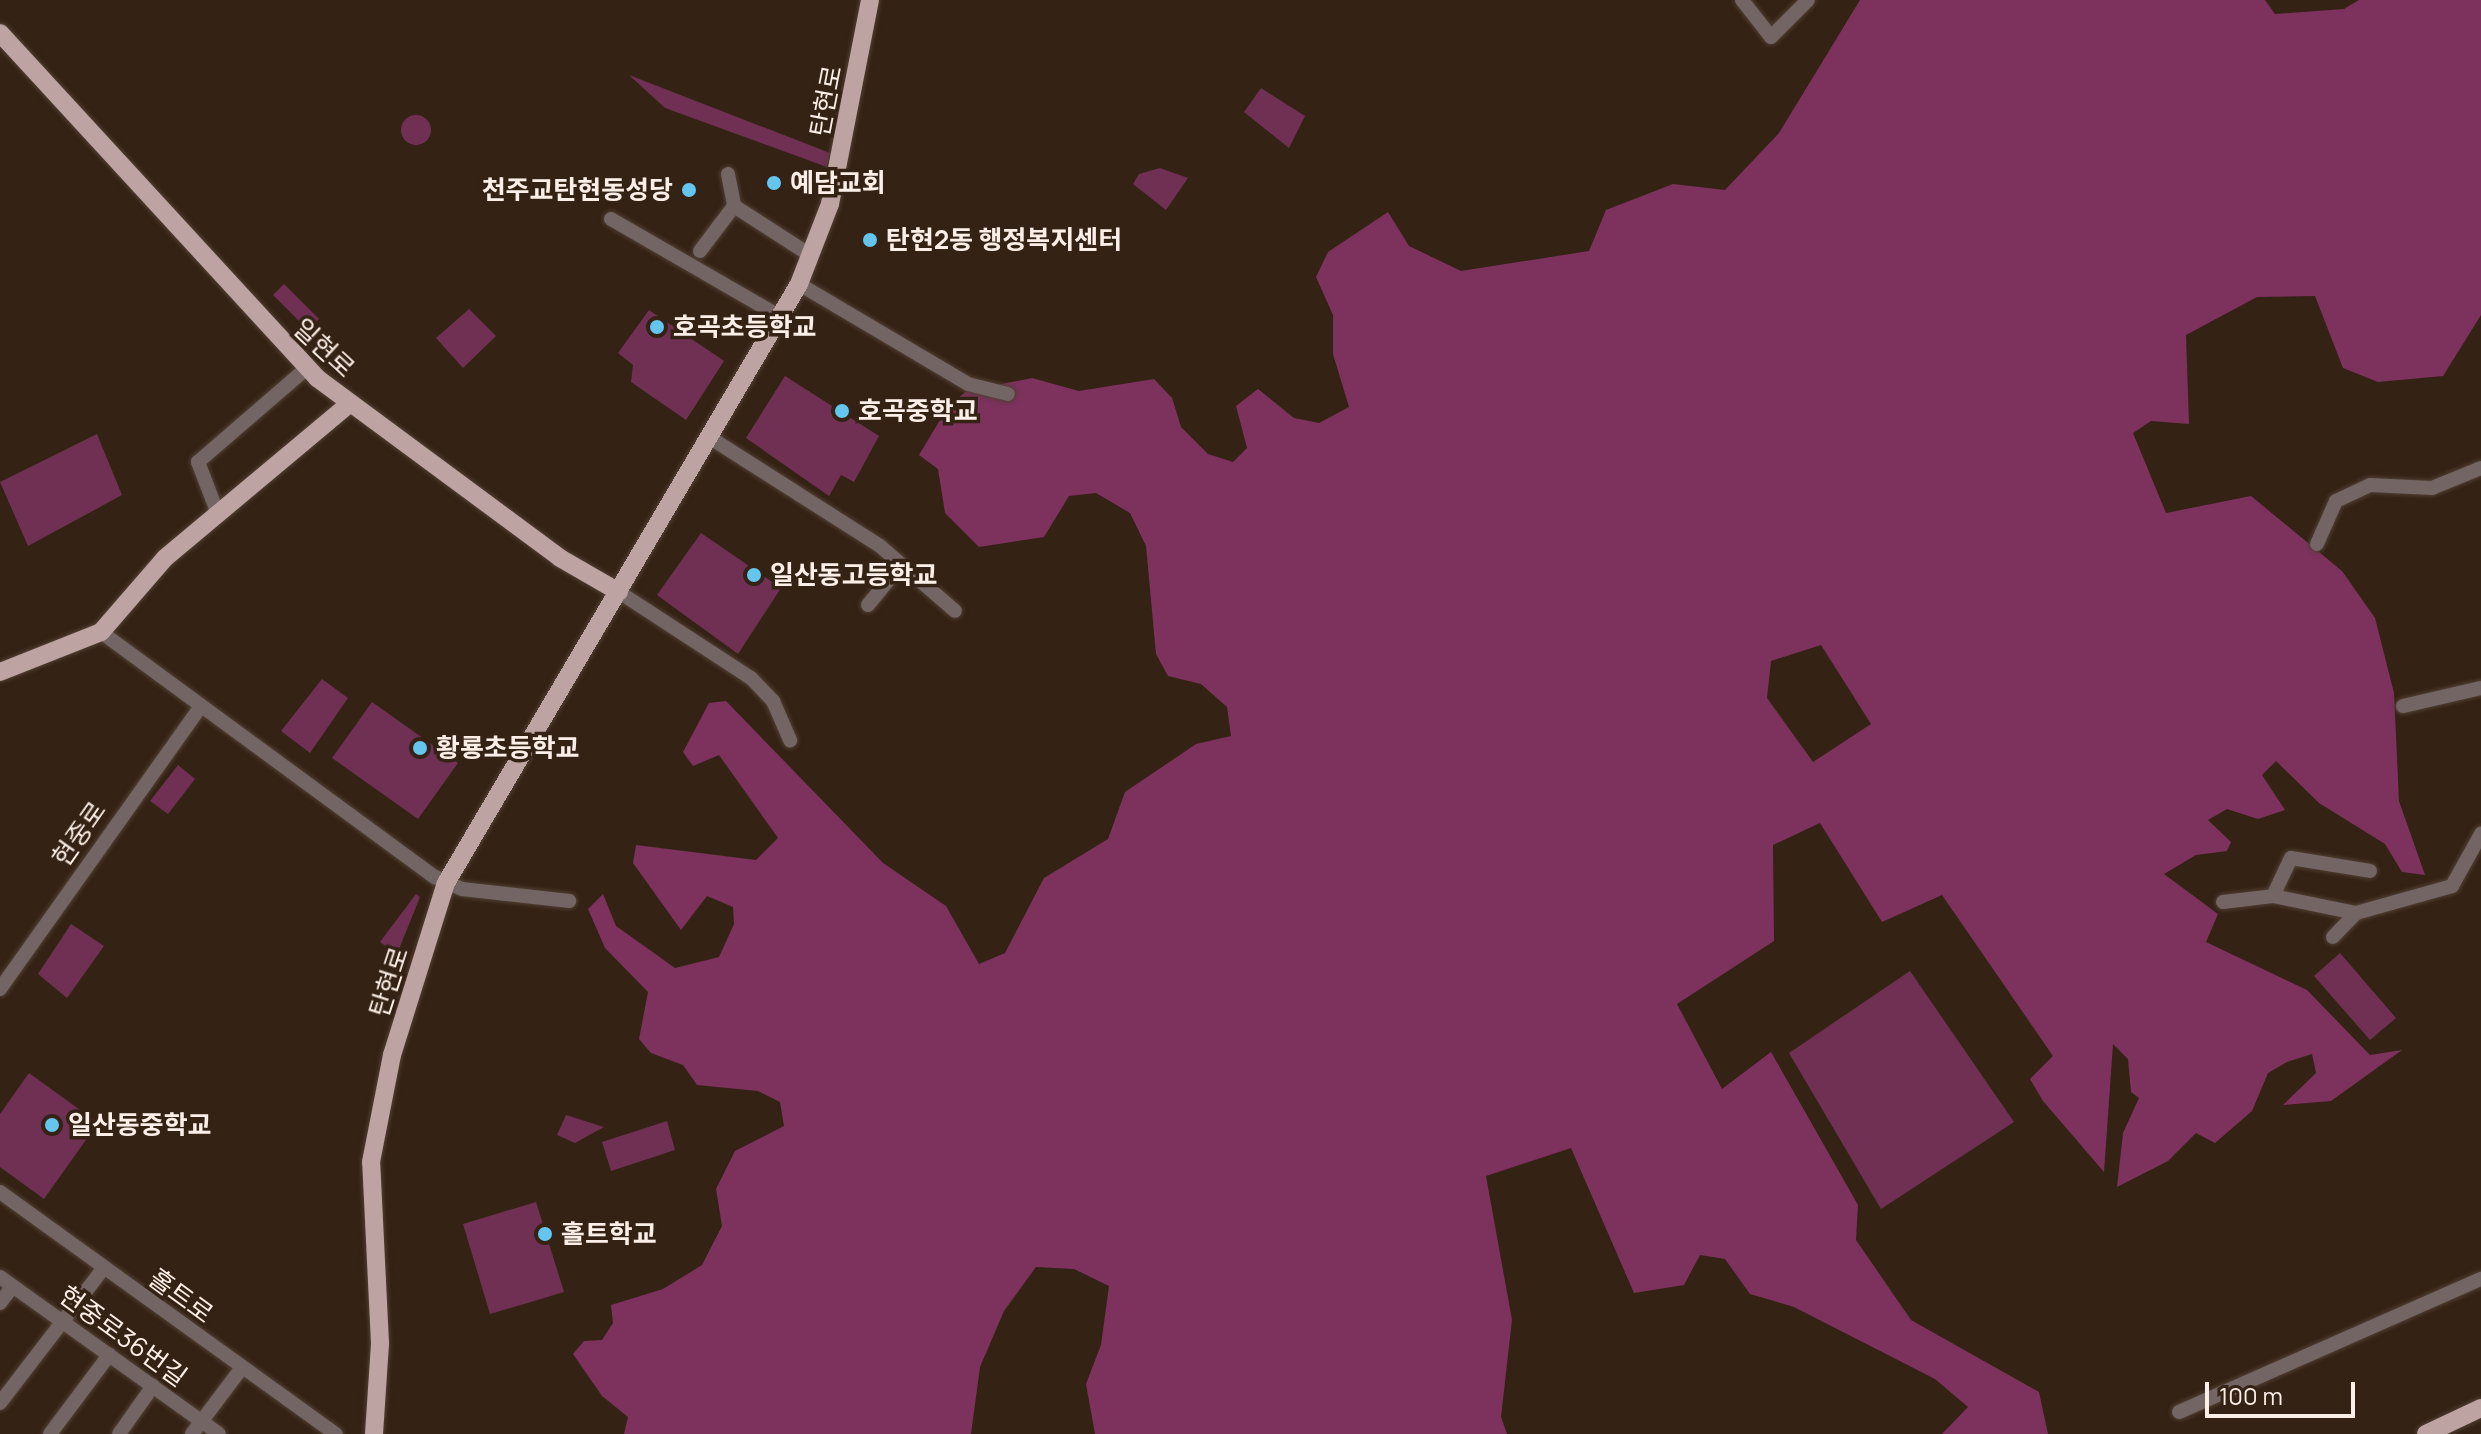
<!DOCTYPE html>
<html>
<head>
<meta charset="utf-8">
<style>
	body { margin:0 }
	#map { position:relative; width:2481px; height:1434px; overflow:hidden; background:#342215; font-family:Manrope,"Noto Sans KR",sans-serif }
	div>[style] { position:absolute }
	.green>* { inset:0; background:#703054 }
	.round { border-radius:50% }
	.forest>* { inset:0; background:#7c325d }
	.roads { filter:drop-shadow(0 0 2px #503f32) drop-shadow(0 0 2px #503f32) }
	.minor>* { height:14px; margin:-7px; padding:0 7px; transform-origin:7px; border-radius:7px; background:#726564 }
	.major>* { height:18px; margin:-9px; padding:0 9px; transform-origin:9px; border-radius:9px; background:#bda3a2 }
	.dots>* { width:22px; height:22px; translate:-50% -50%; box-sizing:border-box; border:4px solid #342215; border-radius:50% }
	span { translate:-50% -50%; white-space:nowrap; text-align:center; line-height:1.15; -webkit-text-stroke:7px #342215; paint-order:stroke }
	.street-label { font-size:26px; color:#fcefe7 }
	.poi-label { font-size:26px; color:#fcefe7; font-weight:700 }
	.left { translate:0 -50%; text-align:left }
	.right { translate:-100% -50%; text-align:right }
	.scale { position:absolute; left:2205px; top:1382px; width:150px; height:36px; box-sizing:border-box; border:4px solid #fcefe7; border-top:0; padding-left:10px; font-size:24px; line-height:28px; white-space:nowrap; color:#fcefe7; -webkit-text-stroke:6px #342215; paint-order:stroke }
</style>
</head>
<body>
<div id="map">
	<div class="green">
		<div style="clip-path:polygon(629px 75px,830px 153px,827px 167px,665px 108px)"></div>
		<div style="clip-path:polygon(1261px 88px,1305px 116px,1289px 148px,1244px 112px)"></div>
		<div class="round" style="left:401px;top:115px;width:30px;height:30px"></div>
		<div style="clip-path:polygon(1160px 168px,1188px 178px,1166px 210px,1133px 184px,1139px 174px)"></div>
		<div style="clip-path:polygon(284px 284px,319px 319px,308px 330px,273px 295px)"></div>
		<div style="clip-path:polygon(469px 309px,496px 336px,463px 368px,436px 338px)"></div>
		<div style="clip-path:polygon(649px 310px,724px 361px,686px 420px,631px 382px,633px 365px,618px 353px)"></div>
		<div style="clip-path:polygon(785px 376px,879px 436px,854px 482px,841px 475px,829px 496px,746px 438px)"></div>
		<div style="clip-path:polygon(97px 434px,122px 495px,28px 546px,0 482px)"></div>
		<div style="clip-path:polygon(701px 533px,781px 588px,738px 654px,657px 595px)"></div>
		<div style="clip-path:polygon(322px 679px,348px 698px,310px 753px,281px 731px)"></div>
		<div style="clip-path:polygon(372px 702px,458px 763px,418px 819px,332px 758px)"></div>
		<div style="clip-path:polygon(178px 765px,195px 779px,168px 814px,150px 801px)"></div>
		<div style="clip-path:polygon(416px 894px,420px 897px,397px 954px,380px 942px)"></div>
		<div style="clip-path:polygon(71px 924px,104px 946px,67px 998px,38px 974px)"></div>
		<div style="clip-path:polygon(2340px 953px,2396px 1018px,2370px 1040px,2314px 976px)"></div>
		<div style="clip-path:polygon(1910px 971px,2014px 1122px,1881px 1209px,1789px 1053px)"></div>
		<div style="clip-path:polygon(29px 1073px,98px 1123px,44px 1199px,0 1167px,0 1114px)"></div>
		<div style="clip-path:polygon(566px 1115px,604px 1127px,575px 1143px,557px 1135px)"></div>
		<div style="clip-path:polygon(667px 1121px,675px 1150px,611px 1171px,602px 1142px)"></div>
		<div style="clip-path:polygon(536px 1202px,564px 1292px,490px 1314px,463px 1224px)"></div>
	</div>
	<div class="forest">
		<div style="clip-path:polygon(evenodd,1860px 0,2265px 0,2275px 14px,2344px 9px,2359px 0,2481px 0,2481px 315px,2443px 376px,2378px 382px,2343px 368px,2315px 296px,2257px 297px,2186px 335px,2189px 424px,2151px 421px,2133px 433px,2166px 513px,2251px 496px,2342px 571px,2375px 618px,2394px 693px,2399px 801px,2425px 875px,2402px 872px,2385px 844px,2319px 803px,2276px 761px,2262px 775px,2285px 810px,2258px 819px,2227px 809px,2208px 820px,2231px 842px,2227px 851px,2196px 855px,2164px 874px,2218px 914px,2206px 942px,2307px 990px,2370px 1055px,2402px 1050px,2331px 1101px,2283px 1105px,2316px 1073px,2312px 1054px,2287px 1062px,2268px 1073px,2252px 1111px,2215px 1143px,2196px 1133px,2168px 1161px,2117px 1187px,2123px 1133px,2139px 1098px,2131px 1092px,2128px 1059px,2113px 1044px,2104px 1172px,2043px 1101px,2030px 1079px,2053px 1056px,1942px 895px,1882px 922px,1820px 823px,1773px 845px,1774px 941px,1677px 1004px,1722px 1089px,1771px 1052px,1858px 1205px,1856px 1240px,1911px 1320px,2039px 1392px,2048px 1434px,1942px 1434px,1968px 1407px,1935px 1379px,1794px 1307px,1750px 1294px,1725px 1259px,1700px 1255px,1684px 1285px,1634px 1293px,1571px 1148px,1486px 1176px,1512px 1320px,1501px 1417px,1507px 1434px,1095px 1434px,1086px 1384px,1101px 1345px,1109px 1286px,1074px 1269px,1036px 1267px,1004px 1311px,980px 1367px,971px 1434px,624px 1434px,628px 1417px,602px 1396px,573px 1354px,584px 1341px,602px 1340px,613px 1323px,611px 1305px,663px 1289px,702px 1265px,722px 1226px,716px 1189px,735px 1151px,784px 1126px,780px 1102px,758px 1091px,697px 1085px,683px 1065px,651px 1053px,639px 1039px,648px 992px,605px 948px,588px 909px,603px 894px,616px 926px,675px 968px,719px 957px,734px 924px,733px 907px,707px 896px,681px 930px,633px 863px,636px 845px,756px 860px,778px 838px,719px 755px,693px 766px,683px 752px,709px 703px,726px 701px,883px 863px,946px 906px,979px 964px,1005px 953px,1044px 878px,1108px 839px,1125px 792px,1196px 744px,1231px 736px,1227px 707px,1201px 684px,1168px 676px,1156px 654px,1146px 546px,1130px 513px,1096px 493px,1069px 496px,1044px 537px,979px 547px,945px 513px,938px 469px,919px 455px,949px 405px,967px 391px,1032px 378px,1079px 391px,1154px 379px,1172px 398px,1181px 427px,1208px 454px,1233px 462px,1247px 448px,1236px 406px,1258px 389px,1294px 418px,1319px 423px,1349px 407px,1333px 354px,1333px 315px,1316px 277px,1328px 252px,1388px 212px,1409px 246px,1461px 271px,1589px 251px,1606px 210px,1673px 184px,1725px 190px,1779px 133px,1860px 0,1821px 645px,1871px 724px,1813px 762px,1767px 698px,1771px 661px,1821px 645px)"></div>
	</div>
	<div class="roads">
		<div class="minor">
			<div style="left:1742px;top:0;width:47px;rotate:51.9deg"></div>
			<div style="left:1771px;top:37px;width:52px;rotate:-45deg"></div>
			<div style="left:728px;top:174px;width:33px;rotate:79deg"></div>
			<div style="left:734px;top:206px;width:90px;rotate:32.8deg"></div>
			<div style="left:611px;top:219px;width:196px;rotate:30deg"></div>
			<div style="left:700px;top:251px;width:56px;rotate:-52.9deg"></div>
			<div style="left:799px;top:284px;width:196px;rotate:30.6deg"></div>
			<div style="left:968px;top:384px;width:41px;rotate:14deg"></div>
			<div style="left:709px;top:437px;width:203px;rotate:32.5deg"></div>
			<div style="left:880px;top:546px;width:99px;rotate:40.9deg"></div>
			<div style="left:218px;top:514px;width:56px;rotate:-111deg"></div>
			<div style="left:198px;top:462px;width:144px;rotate:-40.8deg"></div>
			<div style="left:2317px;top:544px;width:47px;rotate:-66.2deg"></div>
			<div style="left:2336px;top:501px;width:38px;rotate:-25deg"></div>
			<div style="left:2370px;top:485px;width:62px;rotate:2.8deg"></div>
			<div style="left:2432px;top:488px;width:53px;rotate:-22.2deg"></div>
			<div style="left:619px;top:592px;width:158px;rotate:33.1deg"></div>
			<div style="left:751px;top:678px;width:32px;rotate:46deg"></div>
			<div style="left:773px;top:701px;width:43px;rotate:66.4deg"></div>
			<div style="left:868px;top:605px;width:49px;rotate:-50.8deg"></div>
			<div style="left:101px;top:632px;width:414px;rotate:36.3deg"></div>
			<div style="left:435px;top:877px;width:30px;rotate:24deg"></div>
			<div style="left:462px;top:889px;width:108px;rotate:6.4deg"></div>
			<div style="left:2403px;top:706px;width:80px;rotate:-13deg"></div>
			<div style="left:2273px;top:896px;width:42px;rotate:-64.7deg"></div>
			<div style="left:2291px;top:858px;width:80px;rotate:9.3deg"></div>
			<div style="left:2223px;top:902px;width:50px;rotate:-6.8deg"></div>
			<div style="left:2273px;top:896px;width:85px;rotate:11.6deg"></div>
			<div style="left:2333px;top:937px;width:33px;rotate:-46deg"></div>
			<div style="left:2356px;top:913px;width:100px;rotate:-15.7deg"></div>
			<div style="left:2452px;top:886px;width:60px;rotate:-60.9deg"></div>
			<div style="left:0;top:989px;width:345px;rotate:-54.6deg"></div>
			<div style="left:0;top:1192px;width:414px;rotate:35.8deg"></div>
			<div style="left:0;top:1277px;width:269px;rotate:35.6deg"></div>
			<div style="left:0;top:1303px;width:21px;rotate:-53deg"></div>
			<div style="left:0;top:1403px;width:169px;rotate:-52.5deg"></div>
			<div style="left:2179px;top:1412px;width:330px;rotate:-23.8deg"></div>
			<div style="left:50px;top:1434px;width:99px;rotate:-53.2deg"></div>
			<div style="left:119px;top:1434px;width:59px;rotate:-54.7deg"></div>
			<div style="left:192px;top:1434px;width:81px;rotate:-53deg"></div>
		</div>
		<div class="major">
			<div style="left:0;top:33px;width:469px;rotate:47.4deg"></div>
			<div style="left:317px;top:378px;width:302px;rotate:36.5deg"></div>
			<div style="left:560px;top:558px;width:68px;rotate:30deg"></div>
			<div style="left:0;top:672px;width:109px;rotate:-21.6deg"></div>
			<div style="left:101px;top:632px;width:98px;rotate:-49.1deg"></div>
			<div style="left:165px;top:558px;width:239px;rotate:-39.9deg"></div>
			<div style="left:374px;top:1434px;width:91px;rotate:-86.2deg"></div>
			<div style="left:380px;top:1343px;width:181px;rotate:-92.8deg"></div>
			<div style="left:371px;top:1162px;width:109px;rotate:-78.9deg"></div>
			<div style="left:392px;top:1055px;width:180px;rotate:-72.6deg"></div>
			<div style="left:446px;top:883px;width:695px;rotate:-59.49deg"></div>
			<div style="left:799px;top:284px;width:86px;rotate:-68.8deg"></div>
			<div style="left:830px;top:204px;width:208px;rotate:-78.9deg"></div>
			<div style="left:2426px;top:1434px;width:61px;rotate:-25.3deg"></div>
		</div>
	</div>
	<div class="dots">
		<div style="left:774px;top:183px;background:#64c5ee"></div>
		<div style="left:689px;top:190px;background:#64c5ee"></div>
		<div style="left:870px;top:240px;background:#64c5ee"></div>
		<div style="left:657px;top:327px;background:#64c5ee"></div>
		<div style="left:842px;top:411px;background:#64c5ee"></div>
		<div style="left:754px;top:575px;background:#64c5ee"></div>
		<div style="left:420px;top:748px;background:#64c5ee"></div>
		<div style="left:52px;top:1125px;background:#64c5ee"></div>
		<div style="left:545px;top:1234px;background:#64c5ee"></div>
	</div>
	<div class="street-label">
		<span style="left:826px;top:101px;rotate:-79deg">탄현로</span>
		<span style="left:324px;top:348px;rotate:43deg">일현로</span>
		<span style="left:79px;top:834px;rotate:-55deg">현중로</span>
		<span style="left:389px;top:982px;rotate:-72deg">탄현로</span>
		<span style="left:181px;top:1296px;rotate:36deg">홀트로</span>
		<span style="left:123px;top:1336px;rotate:36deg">현중로36번길</span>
	</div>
	<div class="poi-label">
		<span class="left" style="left:790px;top:183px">예담교회</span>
		<span class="right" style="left:673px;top:190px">천주교탄현동성당</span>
		<span class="left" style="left:886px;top:240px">탄현2동 행정복지센터</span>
		<span class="left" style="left:673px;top:327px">호곡초등학교</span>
		<span class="left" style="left:858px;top:411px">호곡중학교</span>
		<span class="left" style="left:770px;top:575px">일산동고등학교</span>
		<span class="left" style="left:436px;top:748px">황룡초등학교</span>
		<span class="left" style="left:68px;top:1125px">일산동중학교</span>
		<span class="left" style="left:561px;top:1234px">홀트학교</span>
	</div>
	<div class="scale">100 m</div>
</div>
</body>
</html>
